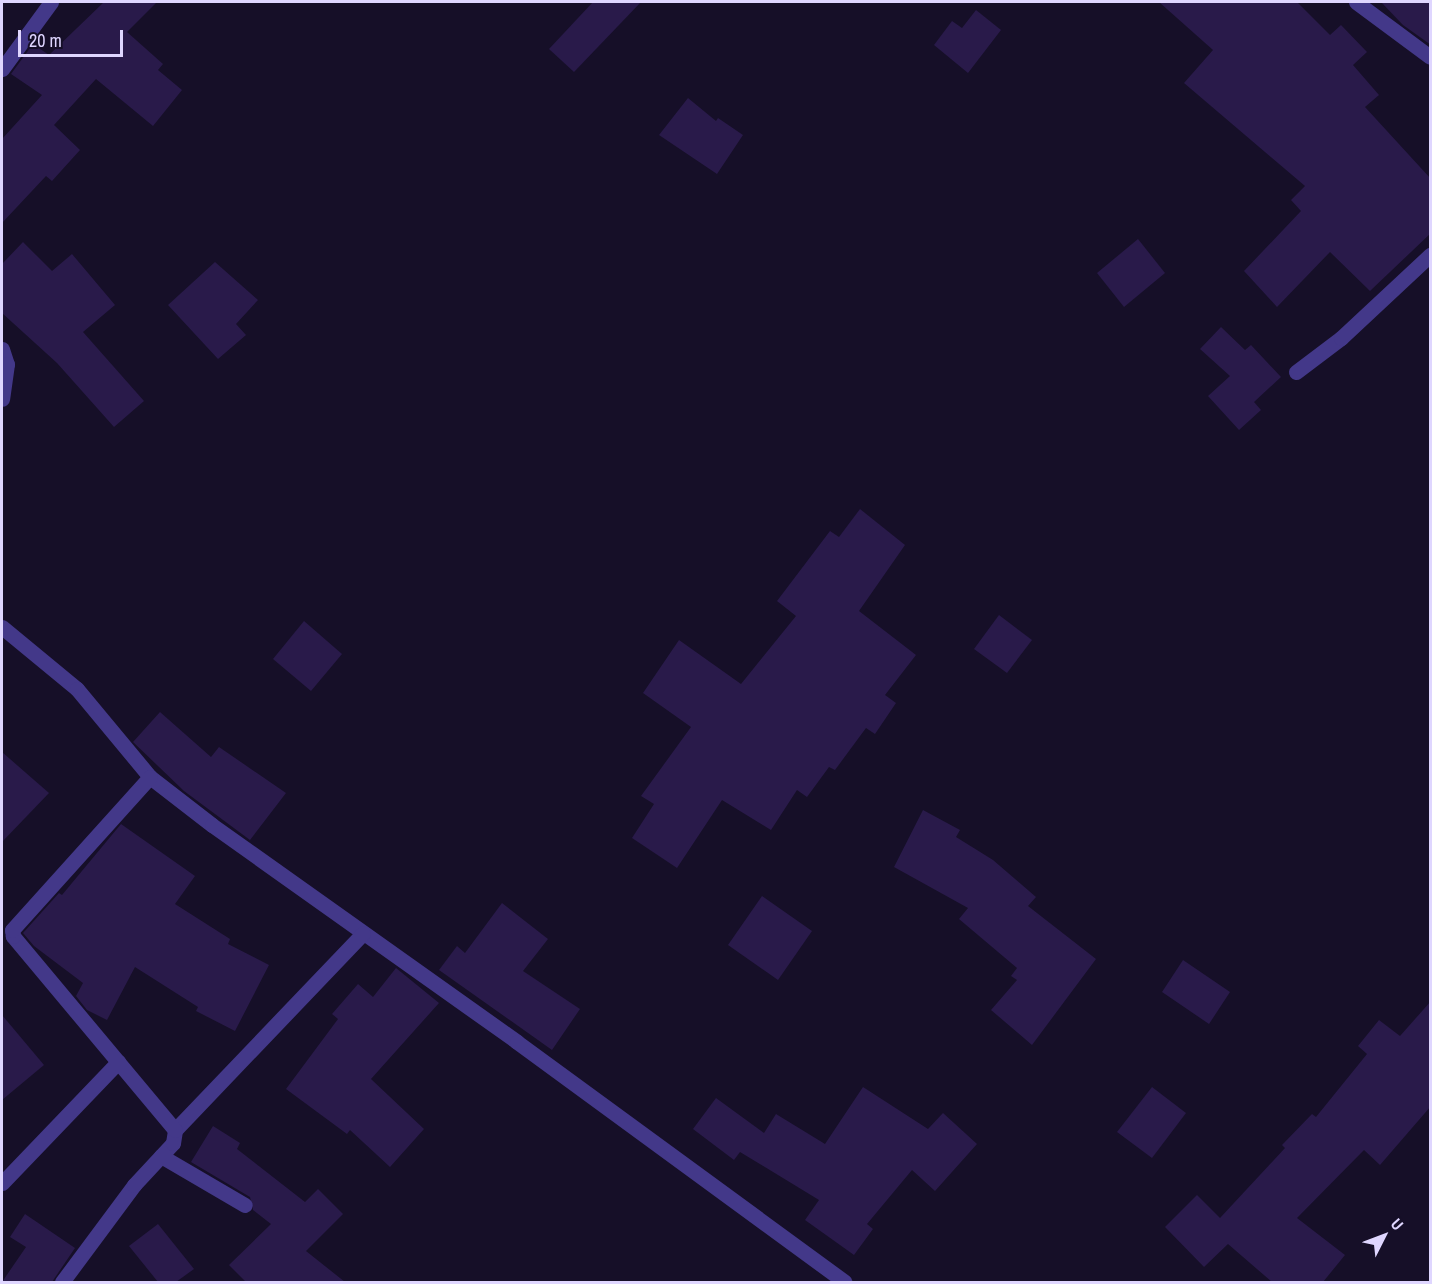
<!DOCTYPE html>
<html>
<head>
<meta charset="utf-8">
<style>
	body { margin:0 }
	#map { position:relative; width:1432px; height:1284px; overflow:hidden; background:#160f28; font-family:"Archivo Narrow",sans-serif }
	div>[style] { position:absolute }
	.building>* { inset:0; background:#291a4a }
	.street>* { height:15px; margin:-7.5px; padding:0 7.5px; transform-origin:7.5px; border-radius:7.5px; background:#433889 }
	span { translate:-50% -50%; white-space:nowrap; text-align:center; line-height:1.15; -webkit-text-stroke:5px #160f28; paint-order:stroke }
	.frame { position:absolute; inset:0; border:3px solid #dfd6ff; pointer-events:none }
	.north { position:absolute; left:1354px; top:1206px; width:60px; height:60px; -webkit-text-stroke:4px #160f28; paint-order:stroke; rotate:48deg; font-size:16px; font-weight:700; line-height:24px; text-align:center; color:#dfd6ff }
	.north::after { content:''; display:block; margin:auto; width:21px; height:27px; background:#dfd6ff; clip-path:polygon(50% 0,100% 100%,50% 72%,0 100%) }
	.scale { position:absolute; left:18px; top:30px; width:105px; height:27px; box-sizing:border-box; border:3px solid #dfd6ff; border-top:0; padding-left:8px; font-size:18px; line-height:21px; white-space:nowrap; color:#dfd6ff; -webkit-text-stroke:4px #160f28; paint-order:stroke }
</style>
</head>
<body>
<div id="map">
	<div class="building">
		<div style="clip-path:polygon(104px 2px,157px 2px,127px 32px,163px 64px,158px 70px,182px 90px,153px 126px,96px 79px,54px 125px,80px 150px,52px 181px,46px 176px,2px 223px,2px 139px,42px 95px,11px 74px,33px 44px,49px 55px)"></div>
		<div style="clip-path:polygon(593px 2px,641px 2px,574px 72px,549px 49px)"></div>
		<div style="clip-path:polygon(1159px 2px,1297px 2px,1330px 35px,1341px 25px,1367px 52px,1353px 65px,1379px 95px,1365px 107px,1431px 179px,1431px 233px,1370px 291px,1330px 252px,1277px 307px,1244px 271px,1301px 211px,1291px 200px,1305px 186px,1184px 83px,1213px 50px)"></div>
		<div style="clip-path:polygon(1381px 2px,1431px 2px,1431px 45px,1403px 25px)"></div>
		<div style="clip-path:polygon(976px 10px,1001px 30px,968px 73px,934px 45px,952px 21px,962px 28px)"></div>
		<div style="clip-path:polygon(688px 98px,716px 121px,718px 118px,743px 135px,717px 174px,659px 135px)"></div>
		<div style="clip-path:polygon(1138px 239px,1165px 273px,1124px 307px,1097px 273px)"></div>
		<div style="clip-path:polygon(23px 242px,52px 271px,72px 254px,115px 305px,83px 332px,144px 401px,114px 427px,57px 363px,2px 313px,2px 264px)"></div>
		<div style="clip-path:polygon(215px 262px,258px 300px,236px 324px,246px 335px,218px 359px,168px 305px)"></div>
		<div style="clip-path:polygon(1221px 327px,1245px 350px,1251px 345px,1281px 377px,1254px 402px,1261px 410px,1239px 430px,1208px 396px,1230px 376px,1200px 349px)"></div>
		<div style="clip-path:polygon(860px 509px,905px 545px,859px 611px,916px 655px,885px 695px,896px 703px,875px 734px,866px 728px,835px 770px,829px 767px,807px 797px,797px 790px,771px 830px,722px 800px,677px 868px,632px 838px,654px 804px,641px 796px,691px 727px,643px 693px,679px 640px,741px 684px,796px 616px,777px 601px,830px 531px,839px 537px)"></div>
		<div style="clip-path:polygon(999px 615px,1032px 640px,1007px 673px,974px 649px)"></div>
		<div style="clip-path:polygon(304px 621px,342px 654px,311px 691px,273px 659px)"></div>
		<div style="clip-path:polygon(160px 712px,211px 757px,219px 747px,286px 793px,250px 840px,184px 791px,133px 742px)"></div>
		<div style="clip-path:polygon(2px 752px,49px 793px,2px 842px)"></div>
		<div style="clip-path:polygon(923px 810px,960px 830px,956px 837px,993px 860px,1036px 897px,1028px 906px,1096px 959px,1032px 1045px,991px 1010px,1017px 980px,1011px 976px,1017px 968px,959px 919px,968px 908px,894px 867px)"></div>
		<div style="clip-path:polygon(121px 824px,195px 876px,175px 904px,230px 939px,228px 944px,269px 965px,235px 1031px,196px 1011px,198px 1007px,135px 967px,107px 1020px,87px 1010px,76px 996px,83px 983px,34px 946px,23px 933px,59px 893px,62px 895px)"></div>
		<div style="clip-path:polygon(762px 896px,812px 931px,778px 980px,728px 945px)"></div>
		<div style="clip-path:polygon(502px 903px,548px 939px,523px 971px,580px 1009px,552px 1050px,439px 970px,457px 946px,465px 953px)"></div>
		<div style="clip-path:polygon(1183px 960px,1230px 992px,1209px 1024px,1162px 992px)"></div>
		<div style="clip-path:polygon(396px 968px,439px 1003px,371px 1079px,424px 1129px,390px 1167px,350px 1130px,347px 1134px,286px 1089px,338px 1019px,332px 1014px,358px 984px,373px 997px)"></div>
		<div style="clip-path:polygon(1431px 1001px,1431px 1106px,1380px 1165px,1364px 1150px,1297px 1218px,1345px 1255px,1323px 1282px,1272px 1282px,1228px 1244px,1204px 1267px,1165px 1227px,1197px 1195px,1220px 1218px,1285px 1148px,1282px 1145px,1312px 1114px,1316px 1117px,1367px 1054px,1358px 1046px,1379px 1020px,1400px 1036px)"></div>
		<div style="clip-path:polygon(2px 1015px,44px 1065px,2px 1100px)"></div>
		<div style="clip-path:polygon(863px 1087px,928px 1129px,943px 1113px,977px 1144px,935px 1191px,912px 1170px,867px 1224px,873px 1229px,854px 1255px,805px 1220px,819px 1200px,740px 1152px,734px 1160px,693px 1129px,716px 1098px,764px 1133px,776px 1114px,825px 1144px)"></div>
		<div style="clip-path:polygon(1152px 1087px,1186px 1113px,1152px 1158px,1117px 1132px)"></div>
		<div style="clip-path:polygon(213px 1126px,240px 1143px,237px 1149px,305px 1202px,318px 1189px,343px 1214px,306px 1251px,345px 1282px,246px 1282px,229px 1265px,271px 1224px,253px 1210px,250px 1197px,191px 1162px)"></div>
		<div style="clip-path:polygon(25px 1214px,75px 1248px,52px 1282px,2px 1282px,26px 1247px,10px 1237px)"></div>
		<div style="clip-path:polygon(158px 1224px,194px 1269px,176px 1282px,158px 1282px,129px 1246px)"></div>
	</div>
	<div class="street">
		<div style="left:1356px;top:2px;width:92px;rotate:36.6deg"></div>
		<div style="left:2px;top:69px;width:83px;rotate:-53.8deg"></div>
		<div style="left:2px;top:349px;width:16px;rotate:72deg"></div>
		<div style="left:7px;top:364px;width:35px;rotate:98deg"></div>
		<div style="left:1296px;top:372px;width:56px;rotate:-37.1deg"></div>
		<div style="left:1341px;top:338px;width:122px;rotate:-43deg"></div>
		<div style="left:2px;top:627px;width:97px;rotate:39.6deg"></div>
		<div style="left:77px;top:689px;width:114px;rotate:50.3deg"></div>
		<div style="left:150px;top:777px;width:78px;rotate:37.7deg"></div>
		<div style="left:212px;top:825px;width:374px;rotate:35.4deg"></div>
		<div style="left:517px;top:1042px;width:406px;rotate:36.2deg"></div>
		<div style="left:175px;top:1130px;width:272px;rotate:-46.3deg"></div>
		<div style="left:161px;top:1156px;width:97px;rotate:30.3deg"></div>
		<div style="left:2px;top:1183px;width:168px;rotate:-46.2deg"></div>
		<div style="left:62px;top:1282px;width:121px;rotate:-53.4deg"></div>
		<div style="left:134px;top:1185px;width:57px;rotate:-47.1deg"></div>
		<div style="left:173px;top:1143px;width:13px;rotate:-81deg"></div>
		<div style="left:175px;top:1130px;width:253px;rotate:-129.9deg"></div>
		<div style="left:13px;top:936px;width:6px;rotate:-99deg"></div>
		<div style="left:12px;top:930px;width:206px;rotate:-48deg"></div>
	</div>
	<div class="frame"></div>
	<div class="north">U</div>
	<div class="scale">20 m</div>
</div>
</body>
</html>
